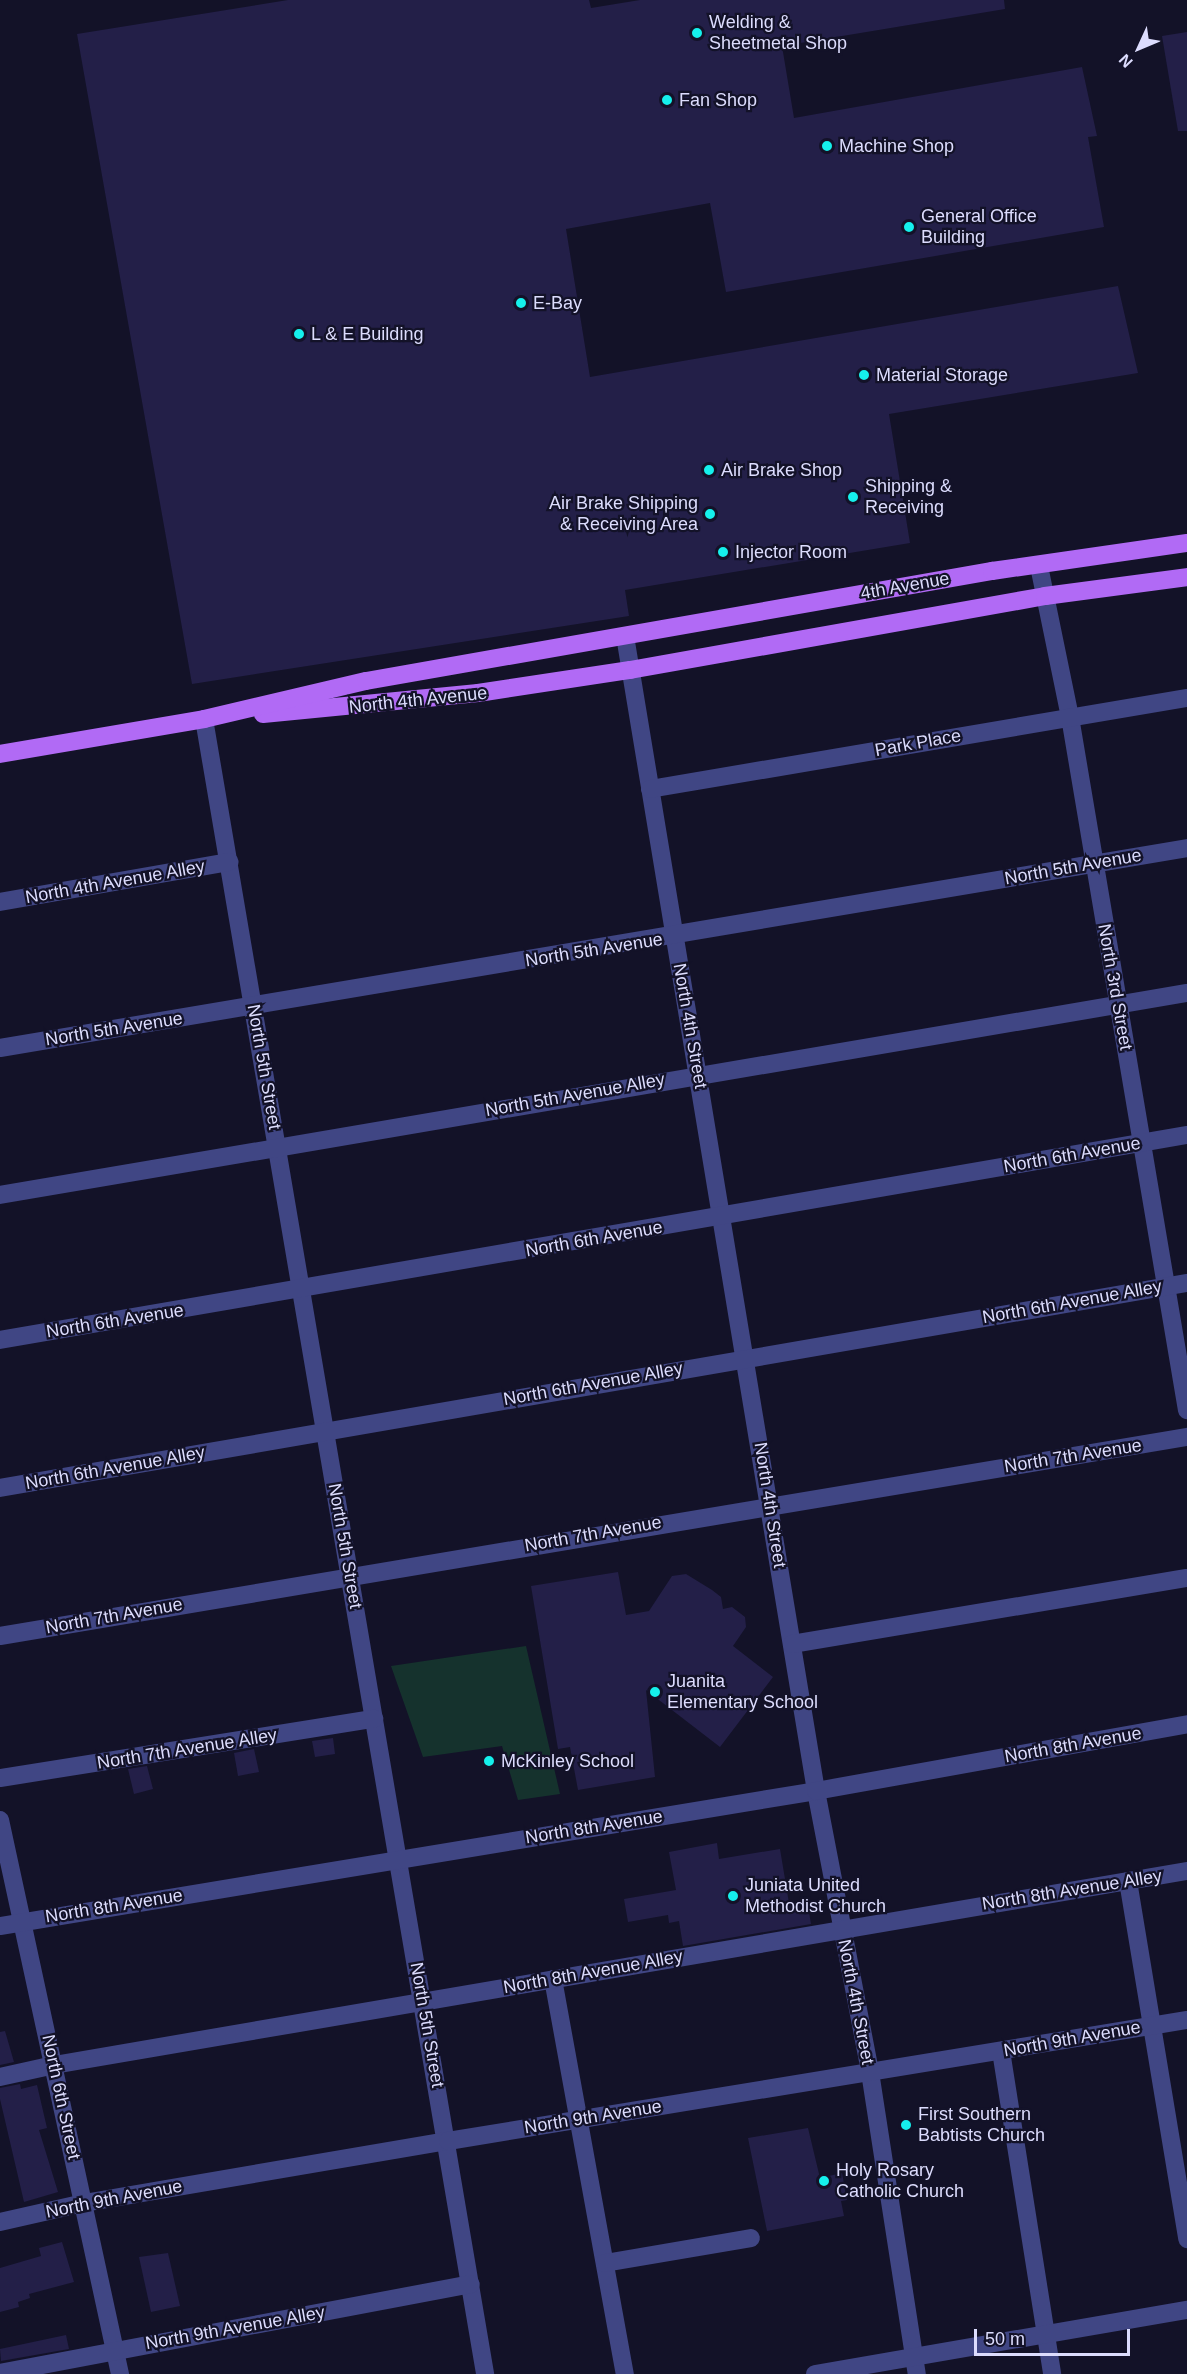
<!DOCTYPE html>
<html>
<head>
<meta charset="utf-8">
<style>
	body { margin:0 }
	#map { position:relative; width:1187px; height:2374px; overflow:hidden; background:#131228; font-family:Arial,sans-serif }
	div>[style] { position:absolute }
	.green>* { inset:0; background:#15322d }
	.building>* { inset:0; background:#231f48 }
	.minor>* { height:18px; margin:-9px; padding:0 9px; transform-origin:9px; border-radius:9px; background:#404684 }
	.major>* { height:18px; margin:-9px; padding:0 9px; transform-origin:9px; border-radius:9px; background:#b16af5 }
	.dots>* { width:16px; height:16px; translate:-50% -50%; box-sizing:border-box; border:3px solid #131228; border-radius:50% }
	span { translate:-50% -50%; white-space:nowrap; text-align:center; line-height:1.15; -webkit-text-stroke:4.5px #131228; paint-order:stroke }
	.poi-label { font-size:18px; color:#dcdcfd }
	.left { translate:0 -50%; text-align:left }
	.right { translate:-100% -50%; text-align:right }
	.street-label { font-size:18px; color:#dcdcfd }
	.north { position:absolute; left:1109px; top:18px; width:60px; height:60px; -webkit-text-stroke:4px #131228; paint-order:stroke; rotate:226deg; font-size:16px; font-weight:700; line-height:24px; text-align:center; color:#dcdcfd }
	.north::after { content:''; display:block; margin:auto; width:21px; height:27px; background:#dcdcfd; clip-path:polygon(50% 0,100% 100%,50% 72%,0 100%) }
	.scale { position:absolute; left:974px; top:2329px; width:156px; height:27px; box-sizing:border-box; border:3px solid #dcdcfd; border-top:0; padding-left:8px; font-size:18px; line-height:21px; white-space:nowrap; color:#dcdcfd; -webkit-text-stroke:4px #131228; paint-order:stroke }
</style>
</head>
<body>
<div id="map">
	<div class="green">
		<div style="clip-path:polygon(526px 1646px,560px 1794px,518px 1800px,502px 1746px,423px 1757px,391px 1666px)"></div>
	</div>
	<div class="building">
		<div style="clip-path:polygon(288px 0,589px 0,591px 8px,640px 0,1004px 0,1005px 9px,782px 46px,794px 118px,1082px 67px,1097px 136px,1088px 137px,1104px 227px,726px 292px,710px 203px,566px 229px,590px 377px,1118px 286px,1138px 373px,889px 414px,910px 543px,625px 590px,629px 616px,192px 684px,77px 34px)"></div>
		<div style="clip-path:polygon(1187px 32px,1187px 131px,1178px 131px,1162px 36px)"></div>
		<div style="clip-path:polygon(618px 1572px,626px 1615px,649px 1611px,672px 1576px,686px 1574px,712px 1590px,721px 1597px,723px 1609px,732px 1607px,745px 1617px,746px 1627px,733px 1646px,773px 1677px,720px 1747px,646px 1690px,655px 1777px,578px 1790px,570px 1747px,558px 1749px,531px 1586px)"></div>
		<div style="clip-path:polygon(333px 1738px,335px 1754px,315px 1757px,312px 1741px)"></div>
		<div style="clip-path:polygon(254px 1749px,259px 1772px,238px 1776px,234px 1753px)"></div>
		<div style="clip-path:polygon(147px 1766px,153px 1789px,134px 1794px,128px 1769px)"></div>
		<div style="clip-path:polygon(717px 1843px,719px 1859px,780px 1849px,789px 1903px,807px 1900px,811px 1924px,683px 1946px,679px 1921px,669px 1923px,668px 1915px,628px 1922px,624px 1899px,676px 1890px,669px 1852px)"></div>
		<div style="clip-path:polygon(5px 2031px,14px 2062px,0 2065px,0 2032px)"></div>
		<div style="clip-path:polygon(20px 2084px,21px 2089px,37px 2085px,47px 2128px,39px 2130px,58px 2192px,24px 2202px,0 2099px,0 2088px)"></div>
		<div style="clip-path:polygon(808px 2128px,820px 2178px,842px 2173px,847px 2200px,841px 2201px,844px 2216px,767px 2231px,748px 2138px)"></div>
		<div style="clip-path:polygon(62px 2242px,74px 2282px,29px 2294px,30px 2298px,18px 2302px,19px 2307px,0 2312px,0 2268px,41px 2256px,39px 2248px)"></div>
		<div style="clip-path:polygon(168px 2253px,180px 2306px,151px 2312px,139px 2257px)"></div>
		<div style="clip-path:polygon(66px 2335px,69px 2349px,1px 2361px,0 2349px)"></div>
	</div>
	<div class="minor">
		<div style="left:1039px;top:566px;width:154px;rotate:78.4deg"></div>
		<div style="left:1070px;top:717px;width:703px;rotate:80.42deg"></div>
		<div style="left:625px;top:636px;width:1171px;rotate:80.61deg"></div>
		<div style="left:816px;top:1791px;width:286px;rotate:79.1deg"></div>
		<div style="left:870px;top:2072px;width:306px;rotate:81.2deg"></div>
		<div style="left:204px;top:719px;width:1679px;rotate:80.36deg"></div>
		<div style="left:650px;top:789px;width:545px;rotate:-9.62deg"></div>
		<div style="left:0;top:902px;width:233px;rotate:-9.9deg"></div>
		<div style="left:0;top:1048px;width:1204px;rotate:-9.56deg"></div>
		<div style="left:0;top:1195px;width:1204px;rotate:-9.66deg"></div>
		<div style="left:0;top:1340px;width:1205px;rotate:-9.8deg"></div>
		<div style="left:0;top:1488px;width:1205px;rotate:-9.8deg"></div>
		<div style="left:0;top:1636px;width:1204px;rotate:-9.52deg"></div>
		<div style="left:792px;top:1644px;width:400px;rotate:-9.5deg"></div>
		<div style="left:0;top:1778px;width:379px;rotate:-9deg"></div>
		<div style="left:0;top:1820px;width:567px;rotate:77.78deg"></div>
		<div style="left:1128px;top:1881px;width:363px;rotate:80.6deg"></div>
		<div style="left:0;top:1926px;width:827px;rotate:-9.39deg"></div>
		<div style="left:816px;top:1791px;width:377px;rotate:-10.2deg"></div>
		<div style="left:553px;top:1979px;width:402px;rotate:79.7deg"></div>
		<div style="left:1001px;top:2051px;width:327px;rotate:81deg"></div>
		<div style="left:0;top:2077px;width:55px;rotate:-12.5deg"></div>
		<div style="left:54px;top:2065px;width:1149px;rotate:-9.72deg"></div>
		<div style="left:0;top:2222px;width:86px;rotate:-12.7deg"></div>
		<div style="left:84px;top:2203px;width:369px;rotate:-9.7deg"></div>
		<div style="left:448px;top:2141px;width:749px;rotate:-9.3deg"></div>
		<div style="left:605px;top:2263px;width:148px;rotate:-9.7deg"></div>
		<div style="left:0;top:2373px;width:479px;rotate:-10.7deg"></div>
		<div style="left:815px;top:2374px;width:377px;rotate:-9.8deg"></div>
	</div>
	<div class="major">
		<div style="left:263px;top:714px;width:216px;rotate:-5.6deg"></div>
		<div style="left:478px;top:693px;width:154px;rotate:-8.6deg"></div>
		<div style="left:630px;top:670px;width:422px;rotate:-10.1deg"></div>
		<div style="left:1045px;top:596px;width:143px;rotate:-7.6deg"></div>
		<div style="left:0;top:754px;width:207px;rotate:-9.7deg"></div>
		<div style="left:204px;top:719px;width:166px;rotate:-13.2deg"></div>
		<div style="left:366px;top:681px;width:636px;rotate:-9.97deg"></div>
		<div style="left:992px;top:571px;width:197px;rotate:-8.2deg"></div>
	</div>
	<div class="dots">
		<div style="left:697px;top:33px;background:#15f0ec"></div>
		<div style="left:667px;top:100px;background:#15f0ec"></div>
		<div style="left:827px;top:146px;background:#15f0ec"></div>
		<div style="left:909px;top:227px;background:#15f0ec"></div>
		<div style="left:521px;top:303px;background:#15f0ec"></div>
		<div style="left:299px;top:334px;background:#15f0ec"></div>
		<div style="left:864px;top:375px;background:#15f0ec"></div>
		<div style="left:709px;top:470px;background:#15f0ec"></div>
		<div style="left:853px;top:497px;background:#15f0ec"></div>
		<div style="left:710px;top:514px;background:#15f0ec"></div>
		<div style="left:723px;top:552px;background:#15f0ec"></div>
		<div style="left:655px;top:1692px;background:#15f0ec"></div>
		<div style="left:489px;top:1761px;background:#15f0ec"></div>
		<div style="left:733px;top:1896px;background:#15f0ec"></div>
		<div style="left:906px;top:2125px;background:#15f0ec"></div>
		<div style="left:824px;top:2181px;background:#15f0ec"></div>
	</div>
	<div class="poi-label">
		<span class="left" style="left:709px;top:33px">Welding &amp;<br>Sheetmetal Shop</span>
		<span class="left" style="left:679px;top:100px">Fan Shop</span>
		<span class="left" style="left:839px;top:146px">Machine Shop</span>
		<span class="left" style="left:921px;top:227px">General Office<br>Building</span>
		<span class="left" style="left:533px;top:303px">E-Bay</span>
		<span class="left" style="left:311px;top:334px">L &amp; E Building</span>
		<span class="left" style="left:876px;top:375px">Material Storage</span>
		<span class="left" style="left:721px;top:470px">Air Brake Shop</span>
		<span class="left" style="left:865px;top:497px">Shipping &amp;<br>Receiving</span>
		<span class="right" style="left:698px;top:514px">Air Brake Shipping<br>&amp; Receiving Area</span>
		<span class="left" style="left:735px;top:552px">Injector Room</span>
		<span class="left" style="left:667px;top:1692px">Juanita<br>Elementary School</span>
		<span class="left" style="left:501px;top:1761px">McKinley School</span>
		<span class="left" style="left:745px;top:1896px">Juniata United<br>Methodist Church</span>
		<span class="left" style="left:918px;top:2125px">First Southern<br>Babtists Church</span>
		<span class="left" style="left:836px;top:2181px">Holy Rosary<br>Catholic Church</span>
	</div>
	<div class="street-label">
		<span style="left:905px;top:586px;rotate:-10deg">4th Avenue</span>
		<span style="left:418px;top:700px;rotate:-6deg">North 4th Avenue</span>
		<span style="left:918px;top:743px;rotate:-10deg">Park Place</span>
		<span style="left:1073px;top:867px;rotate:-10deg">North 5th Avenue</span>
		<span style="left:115px;top:882px;rotate:-10deg">North 4th Avenue Alley</span>
		<span style="left:594px;top:950px;rotate:-9deg">North 5th Avenue</span>
		<span style="left:1115px;top:987px;rotate:80deg">North 3rd Street</span>
		<span style="left:690px;top:1026px;rotate:80deg">North 4th Street</span>
		<span style="left:114px;top:1029px;rotate:-9deg">North 5th Avenue</span>
		<span style="left:264px;top:1067px;rotate:80deg">North 5th Street</span>
		<span style="left:575px;top:1095px;rotate:-10deg">North 5th Avenue Alley</span>
		<span style="left:1072px;top:1155px;rotate:-10deg">North 6th Avenue</span>
		<span style="left:594px;top:1239px;rotate:-10deg">North 6th Avenue</span>
		<span style="left:1072px;top:1302px;rotate:-10deg">North 6th Avenue Alley</span>
		<span style="left:115px;top:1321px;rotate:-9deg">North 6th Avenue</span>
		<span style="left:593px;top:1384px;rotate:-10deg">North 6th Avenue Alley</span>
		<span style="left:1073px;top:1456px;rotate:-9deg">North 7th Avenue</span>
		<span style="left:115px;top:1468px;rotate:-10deg">North 6th Avenue Alley</span>
		<span style="left:770px;top:1505px;rotate:81deg">North 4th Street</span>
		<span style="left:593px;top:1534px;rotate:-10deg">North 7th Avenue</span>
		<span style="left:345px;top:1546px;rotate:80deg">North 5th Street</span>
		<span style="left:114px;top:1616px;rotate:-10deg">North 7th Avenue</span>
		<span style="left:1073px;top:1745px;rotate:-10deg">North 8th Avenue</span>
		<span style="left:187px;top:1749px;rotate:-9deg">North 7th Avenue Alley</span>
		<span style="left:594px;top:1827px;rotate:-9deg">North 8th Avenue</span>
		<span style="left:1072px;top:1890px;rotate:-9deg">North 8th Avenue Alley</span>
		<span style="left:114px;top:1906px;rotate:-9deg">North 8th Avenue</span>
		<span style="left:593px;top:1972px;rotate:-10deg">North 8th Avenue Alley</span>
		<span style="left:856px;top:2002px;rotate:79deg">North 4th Street</span>
		<span style="left:427px;top:2025px;rotate:80deg">North 5th Street</span>
		<span style="left:1072px;top:2039px;rotate:-10deg">North 9th Avenue</span>
		<span style="left:61px;top:2097px;rotate:78deg">North 6th Street</span>
		<span style="left:593px;top:2117px;rotate:-9deg">North 9th Avenue</span>
		<span style="left:114px;top:2199px;rotate:-11deg">North 9th Avenue</span>
		<span style="left:235px;top:2328px;rotate:-10deg">North 9th Avenue Alley</span>
	</div>
	<div class="north">N</div>
	<div class="scale">50 m</div>
</div>
</body>
</html>
